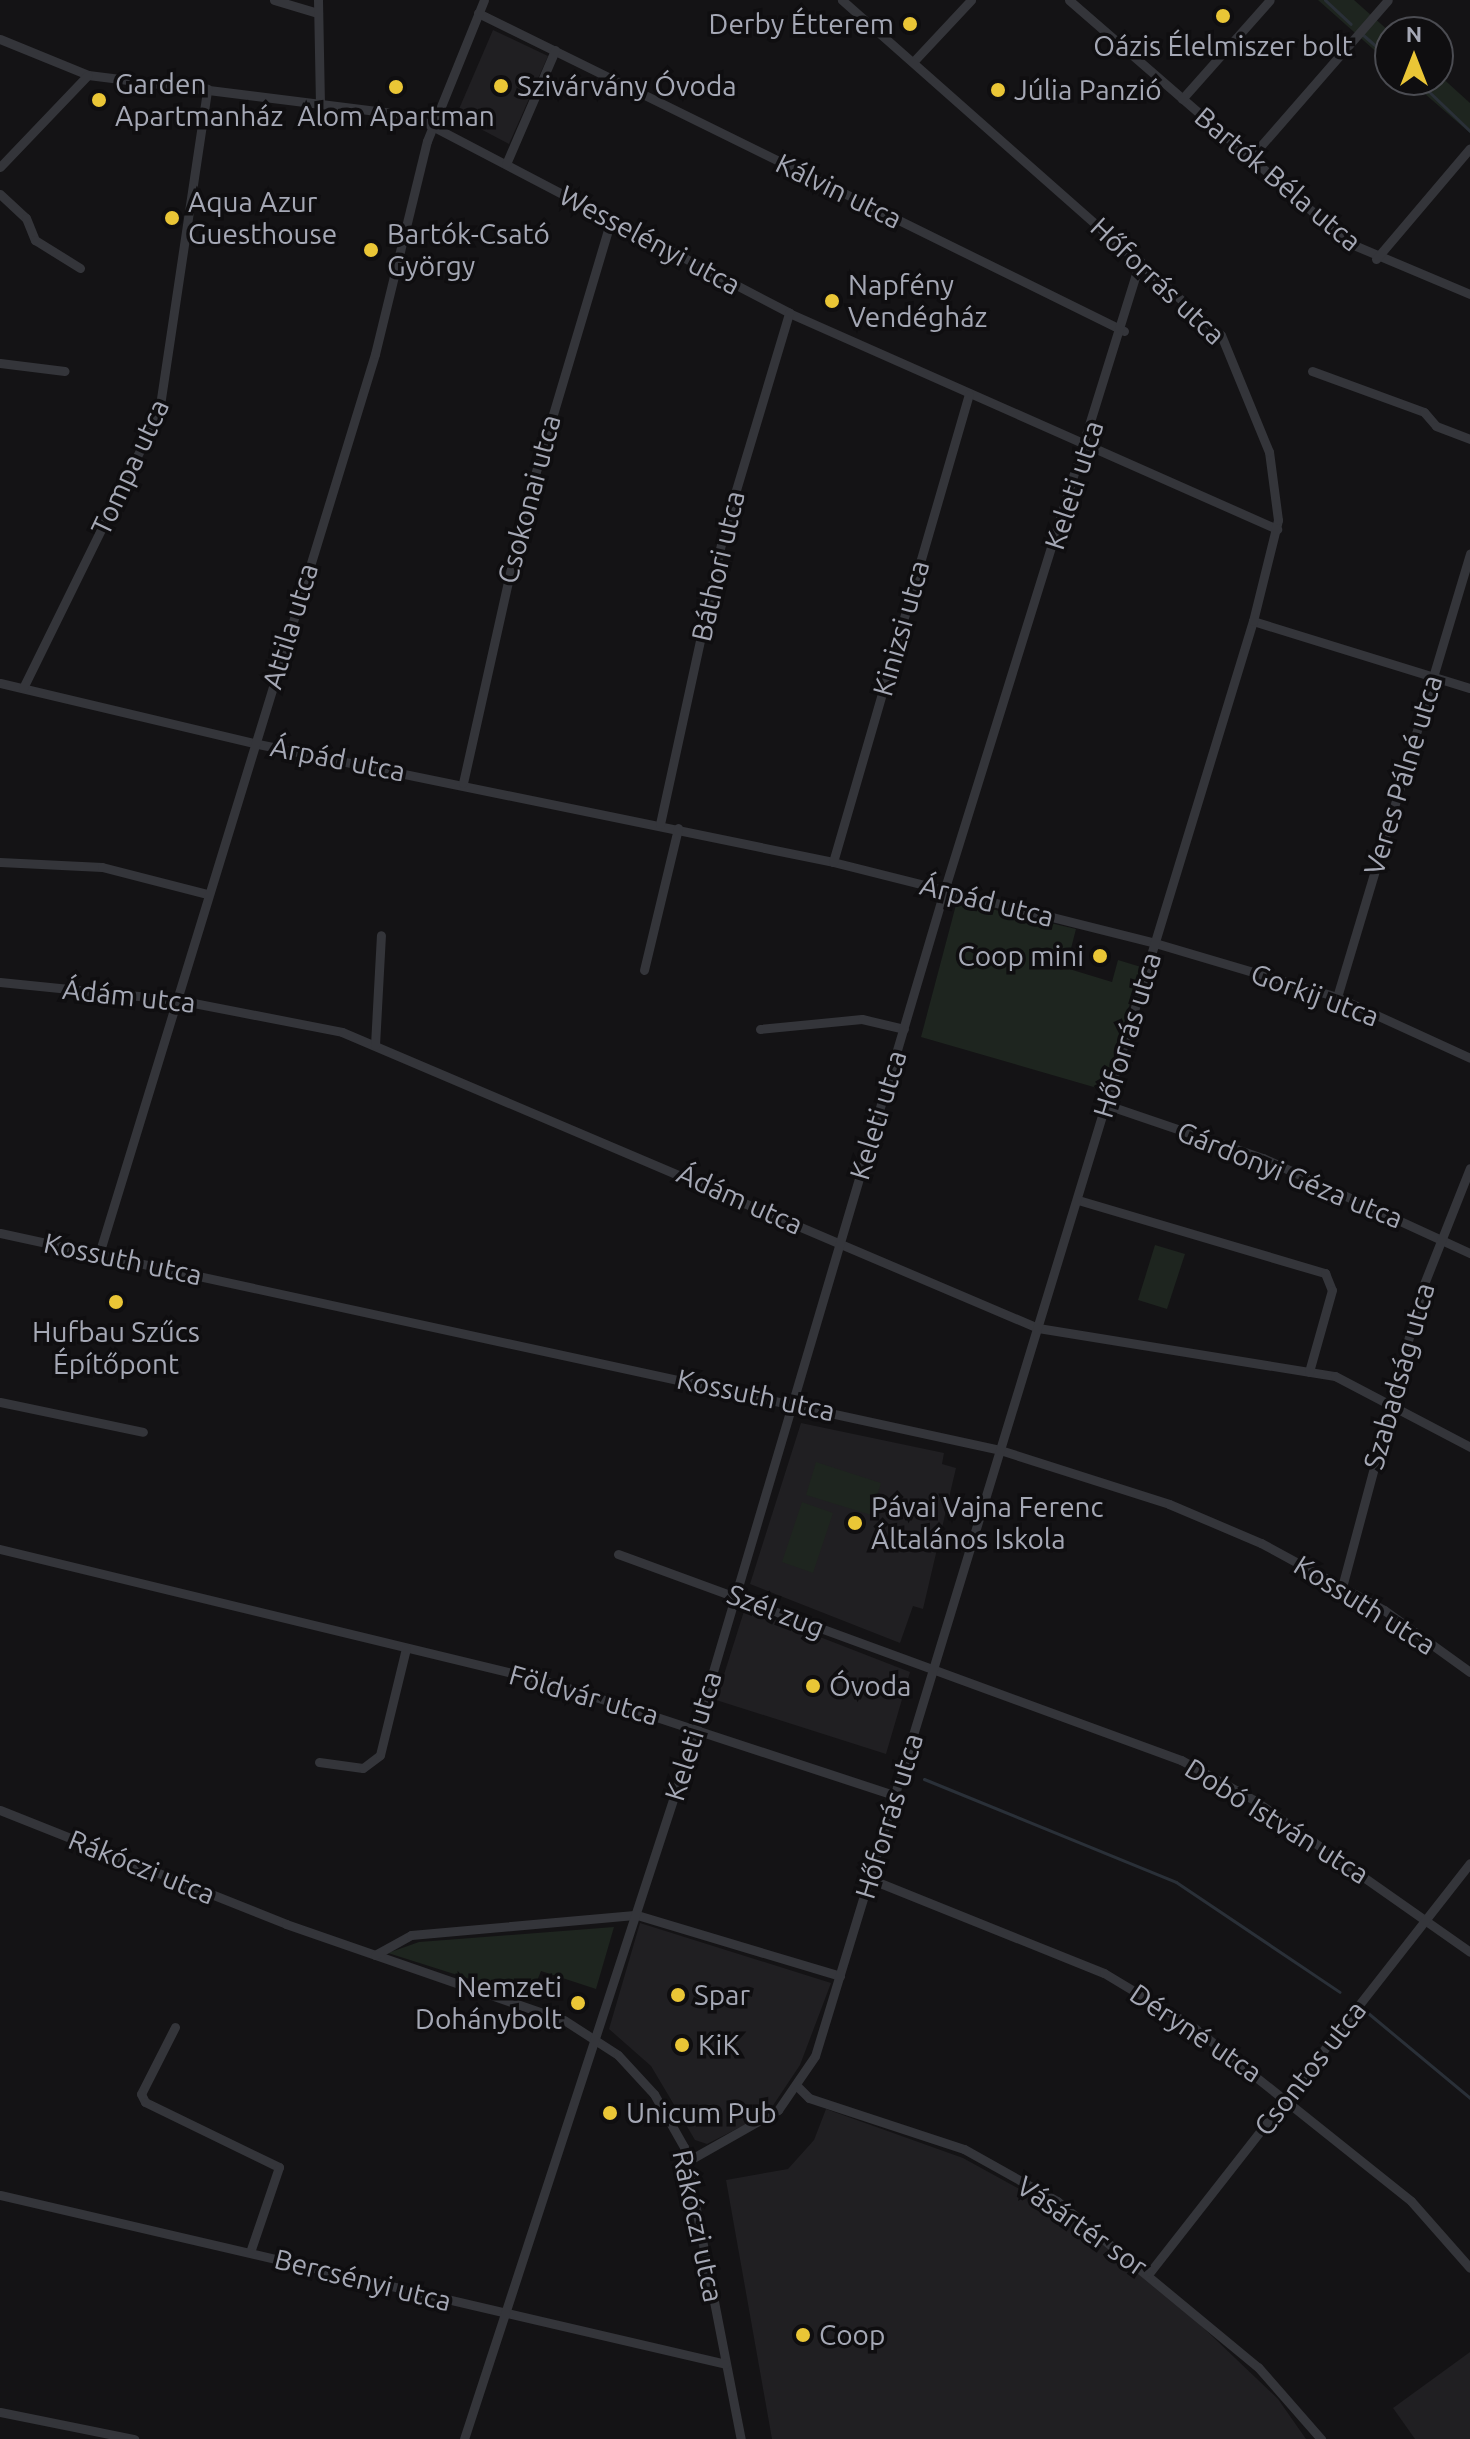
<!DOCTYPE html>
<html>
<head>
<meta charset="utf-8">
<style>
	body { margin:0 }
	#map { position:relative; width:1470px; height:2439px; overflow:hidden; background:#141315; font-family:Ubuntu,sans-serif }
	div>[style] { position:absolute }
	.built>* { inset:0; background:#201f22 }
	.green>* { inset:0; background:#1e251f }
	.stream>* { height:3px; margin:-1.5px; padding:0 1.5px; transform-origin:1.5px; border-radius:1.5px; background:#2a3038 }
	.minor>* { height:9px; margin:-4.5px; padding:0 4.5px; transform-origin:4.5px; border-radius:4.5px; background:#34353a }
	.dots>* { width:22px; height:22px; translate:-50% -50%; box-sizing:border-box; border:4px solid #0f0e10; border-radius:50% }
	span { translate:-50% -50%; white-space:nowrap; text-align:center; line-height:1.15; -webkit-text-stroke:7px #0f0e10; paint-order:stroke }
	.poi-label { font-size:28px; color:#a5a8b5 }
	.right { translate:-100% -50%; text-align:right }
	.left { translate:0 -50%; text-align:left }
	.street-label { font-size:28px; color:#a5a8b5 }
	.north { position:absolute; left:1374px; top:16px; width:80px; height:80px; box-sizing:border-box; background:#0f0e10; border:2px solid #4b4c52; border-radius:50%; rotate:0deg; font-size:22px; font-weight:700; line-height:32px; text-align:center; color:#a5a8b5 }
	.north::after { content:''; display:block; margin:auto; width:28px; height:36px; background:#eac636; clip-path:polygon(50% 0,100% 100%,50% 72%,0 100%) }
</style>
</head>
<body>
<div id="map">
	<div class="built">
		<div style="clip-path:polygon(493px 30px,548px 56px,509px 144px,456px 116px)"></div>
		<div style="clip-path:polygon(801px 1423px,944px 1453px,942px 1464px,956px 1468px,923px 1609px,913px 1606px,900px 1643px,750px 1584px)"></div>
		<div style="clip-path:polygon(745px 1608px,910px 1672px,886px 1754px,716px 1700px)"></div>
		<div style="clip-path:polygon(640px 1923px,831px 1983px,800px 2065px,768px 2113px,707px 2144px,695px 2140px,651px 2066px,609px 2029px)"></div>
		<div style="clip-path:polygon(826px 2109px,963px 2158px,1056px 2209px,1149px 2276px,1278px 2399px,1306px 2439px,772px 2439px,726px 2180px,788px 2169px,814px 2140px)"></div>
		<div style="clip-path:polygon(1470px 2352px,1470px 2439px,1415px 2439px,1393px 2408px)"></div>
	</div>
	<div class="green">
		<div style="clip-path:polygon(1318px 0,1354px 0,1390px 32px,1390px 64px)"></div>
		<div style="clip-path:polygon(1438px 74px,1470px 103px,1470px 133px,1409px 80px)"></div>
		<div style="clip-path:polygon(957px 901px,1076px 929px,1066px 968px,1112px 982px,1118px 960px,1141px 967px,1104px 1090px,921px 1037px)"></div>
		<div style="clip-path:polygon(1155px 1245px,1185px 1254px,1167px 1309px,1138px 1300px)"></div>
		<div style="clip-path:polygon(816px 1462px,881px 1483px,871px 1515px,806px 1495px)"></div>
		<div style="clip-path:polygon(802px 1502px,833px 1513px,813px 1573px,782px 1562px)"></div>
		<div style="clip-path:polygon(614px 1927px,596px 1989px,541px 1971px,530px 1998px,388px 1953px,419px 1942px)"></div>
	</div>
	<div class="stream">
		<div style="left:1325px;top:0;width:35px;rotate:43deg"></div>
		<div style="left:1362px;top:34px;width:37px;rotate:41deg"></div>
		<div style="left:1423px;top:86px;width:65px;rotate:43.8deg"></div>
		<div style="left:924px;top:1779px;width:272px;rotate:22.2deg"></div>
		<div style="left:1176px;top:1882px;width:197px;rotate:33.9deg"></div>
		<div style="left:1368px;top:2013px;width:133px;rotate:39.8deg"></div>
	</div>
	<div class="minor">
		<div style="left:274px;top:0;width:46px;rotate:16.5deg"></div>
		<div style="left:318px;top:0;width:104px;rotate:88.9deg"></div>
		<div style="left:1069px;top:0;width:371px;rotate:41deg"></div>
		<div style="left:1349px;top:243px;width:131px;rotate:22.9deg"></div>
		<div style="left:478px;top:13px;width:720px;rotate:26.21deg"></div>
		<div style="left:0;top:39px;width:95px;rotate:22.2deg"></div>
		<div style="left:88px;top:75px;width:325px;rotate:7.1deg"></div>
		<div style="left:411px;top:115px;width:427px;rotate:27.6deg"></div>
		<div style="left:789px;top:313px;width:534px;rotate:23.88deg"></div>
		<div style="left:913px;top:62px;width:85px;rotate:-46.9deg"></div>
		<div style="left:1182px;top:99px;width:132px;rotate:-48.4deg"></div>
		<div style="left:1251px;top:157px;width:208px;rotate:-48.9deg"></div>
		<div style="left:506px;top:164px;width:124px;rotate:-66.7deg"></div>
		<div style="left:0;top:167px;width:127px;rotate:-46.3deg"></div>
		<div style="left:0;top:194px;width:35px;rotate:43deg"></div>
		<div style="left:26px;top:218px;width:24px;rotate:68deg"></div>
		<div style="left:35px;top:240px;width:53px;rotate:31.9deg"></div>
		<div style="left:1376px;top:259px;width:145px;rotate:-49.7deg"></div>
		<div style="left:0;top:363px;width:65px;rotate:7deg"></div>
		<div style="left:1312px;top:371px;width:119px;rotate:20.1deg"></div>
		<div style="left:1424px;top:412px;width:18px;rotate:49deg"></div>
		<div style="left:1436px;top:426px;width:36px;rotate:21deg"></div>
		<div style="left:1253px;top:621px;width:227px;rotate:17.2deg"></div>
		<div style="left:0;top:683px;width:260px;rotate:13.3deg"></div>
		<div style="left:253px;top:743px;width:592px;rotate:11.59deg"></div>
		<div style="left:833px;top:862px;width:332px;rotate:14.1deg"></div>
		<div style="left:1155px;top:943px;width:190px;rotate:16.5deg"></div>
		<div style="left:1337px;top:997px;width:146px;rotate:24.6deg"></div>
		<div style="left:23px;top:688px;width:308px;rotate:-63.8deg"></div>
		<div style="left:159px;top:412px;width:327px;rotate:-81.5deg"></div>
		<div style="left:463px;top:783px;width:275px;rotate:-77.4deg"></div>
		<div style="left:523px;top:515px;width:309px;rotate:-73.4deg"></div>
		<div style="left:660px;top:824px;width:301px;rotate:-77.7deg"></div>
		<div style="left:724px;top:530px;width:227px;rotate:-73.3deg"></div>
		<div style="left:0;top:862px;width:102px;rotate:2.8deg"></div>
		<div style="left:102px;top:867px;width:108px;rotate:14.4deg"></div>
		<div style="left:833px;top:862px;width:487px;rotate:-73.8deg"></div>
		<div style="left:644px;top:970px;width:146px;rotate:-76.5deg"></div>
		<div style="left:0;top:982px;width:179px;rotate:5.8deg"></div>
		<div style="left:178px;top:1000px;width:167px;rotate:11deg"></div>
		<div style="left:342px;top:1032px;width:756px;rotate:23.04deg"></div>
		<div style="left:1038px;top:1328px;width:301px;rotate:9.2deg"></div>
		<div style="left:1335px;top:1376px;width:153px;rotate:27.7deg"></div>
		<div style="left:1337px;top:997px;width:463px;rotate:-73.3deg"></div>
		<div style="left:760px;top:1029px;width:102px;rotate:-5.6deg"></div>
		<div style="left:862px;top:1019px;width:43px;rotate:13.4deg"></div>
		<div style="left:375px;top:1045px;width:110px;rotate:-86.9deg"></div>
		<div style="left:1107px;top:1105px;width:165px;rotate:18.8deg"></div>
		<div style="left:1263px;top:1158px;width:228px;rotate:24.7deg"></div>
		<div style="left:1078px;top:1200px;width:258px;rotate:16.5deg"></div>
		<div style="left:1325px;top:1273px;width:18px;rotate:68deg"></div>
		<div style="left:1332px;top:1290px;width:85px;rotate:105.7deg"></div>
		<div style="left:0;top:1233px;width:1023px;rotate:12.24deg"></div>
		<div style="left:1000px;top:1450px;width:177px;rotate:17.7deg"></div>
		<div style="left:1169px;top:1504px;width:100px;rotate:23deg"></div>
		<div style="left:1261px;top:1543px;width:140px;rotate:28.6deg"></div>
		<div style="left:1384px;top:1610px;width:106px;rotate:35.8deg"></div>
		<div style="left:99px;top:1254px;width:941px;rotate:-72.95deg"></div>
		<div style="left:375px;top:354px;width:219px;rotate:-76.3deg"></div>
		<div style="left:427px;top:141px;width:152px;rotate:-68deg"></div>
		<div style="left:0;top:1402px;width:146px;rotate:11.8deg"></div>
		<div style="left:0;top:1549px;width:569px;rotate:13.62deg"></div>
		<div style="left:553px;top:1683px;width:361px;rotate:18.2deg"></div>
		<div style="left:618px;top:1554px;width:600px;rotate:20.1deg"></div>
		<div style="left:1181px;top:1760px;width:83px;rotate:28.7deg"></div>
		<div style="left:1254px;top:1800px;width:264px;rotate:35.1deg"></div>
		<div style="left:1342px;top:1587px;width:309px;rotate:-75deg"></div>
		<div style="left:1422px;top:1289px;width:130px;rotate:-68.4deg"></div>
		<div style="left:319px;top:1762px;width:44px;rotate:7.8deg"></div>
		<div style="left:363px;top:1768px;width:21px;rotate:-37deg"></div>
		<div style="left:380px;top:1755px;width:110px;rotate:-76.3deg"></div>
		<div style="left:0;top:1810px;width:308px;rotate:21.7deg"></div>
		<div style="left:286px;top:1924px;width:294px;rotate:19.1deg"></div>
		<div style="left:564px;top:2020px;width:64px;rotate:32.9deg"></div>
		<div style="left:618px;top:2055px;width:53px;rotate:47.3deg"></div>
		<div style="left:654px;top:2094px;width:61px;rotate:60.5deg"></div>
		<div style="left:684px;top:2147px;width:298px;rotate:79deg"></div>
		<div style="left:870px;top:1879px;width:252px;rotate:21.9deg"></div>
		<div style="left:1104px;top:1973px;width:103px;rotate:31.1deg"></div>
		<div style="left:1192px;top:2026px;width:280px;rotate:38.6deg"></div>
		<div style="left:1411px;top:2201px;width:89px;rotate:48.6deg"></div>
		<div style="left:375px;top:1955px;width:41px;rotate:-29.1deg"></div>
		<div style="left:411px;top:1935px;width:227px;rotate:-5.1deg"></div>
		<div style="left:637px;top:1915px;width:212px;rotate:16.7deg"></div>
		<div style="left:175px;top:2027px;width:75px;rotate:116.9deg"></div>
		<div style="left:141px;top:2094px;width:9px;rotate:63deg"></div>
		<div style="left:145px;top:2102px;width:149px;rotate:25.9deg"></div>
		<div style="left:279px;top:2167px;width:90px;rotate:108.8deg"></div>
		<div style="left:797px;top:2086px;width:17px;rotate:45deg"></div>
		<div style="left:809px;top:2098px;width:163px;rotate:18.2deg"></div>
		<div style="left:964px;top:2149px;width:107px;rotate:29.2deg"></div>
		<div style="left:1057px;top:2201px;width:261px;rotate:39.6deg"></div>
		<div style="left:1258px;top:2367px;width:96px;rotate:48.8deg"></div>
		<div style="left:686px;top:2162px;width:106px;rotate:-29.5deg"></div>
		<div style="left:778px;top:2110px;width:65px;rotate:-55.6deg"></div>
		<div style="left:815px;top:2056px;width:1500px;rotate:-73.03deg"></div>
		<div style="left:1253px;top:621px;width:104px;rotate:-76.1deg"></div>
		<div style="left:1278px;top:520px;width:69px;rotate:-97.5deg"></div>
		<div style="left:1269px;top:452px;width:126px;rotate:-112.3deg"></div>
		<div style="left:1221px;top:335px;width:506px;rotate:-138.53deg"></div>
		<div style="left:0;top:2195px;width:745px;rotate:13.1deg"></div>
		<div style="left:1150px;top:2272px;width:519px;rotate:-51.96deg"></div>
		<div style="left:0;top:2412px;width:137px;rotate:11.4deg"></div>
		<div style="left:464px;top:2439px;width:747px;rotate:-71.9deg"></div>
		<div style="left:696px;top:1729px;width:874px;rotate:-73.51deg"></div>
		<div style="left:944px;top:891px;width:660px;rotate:-72.72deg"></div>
	</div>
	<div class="dots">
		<div style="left:1223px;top:16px;background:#eac636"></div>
		<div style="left:910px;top:24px;background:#eac636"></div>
		<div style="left:501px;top:86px;background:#eac636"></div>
		<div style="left:396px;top:87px;background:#eac636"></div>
		<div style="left:998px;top:90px;background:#eac636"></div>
		<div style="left:99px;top:100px;background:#eac636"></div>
		<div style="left:172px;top:218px;background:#eac636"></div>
		<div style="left:371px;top:250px;background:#eac636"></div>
		<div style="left:832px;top:301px;background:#eac636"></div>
		<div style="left:1100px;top:956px;background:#eac636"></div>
		<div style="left:116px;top:1302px;background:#eac636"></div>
		<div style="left:855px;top:1523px;background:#eac636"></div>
		<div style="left:813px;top:1686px;background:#eac636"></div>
		<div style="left:678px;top:1995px;background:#eac636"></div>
		<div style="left:578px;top:2003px;background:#eac636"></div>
		<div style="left:682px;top:2045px;background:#eac636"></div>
		<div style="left:610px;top:2113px;background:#eac636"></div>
		<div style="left:803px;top:2335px;background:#eac636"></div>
	</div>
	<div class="poi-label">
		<span class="right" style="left:894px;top:24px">Derby Étterem</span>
		<span style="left:1223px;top:46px">Oázis Élelmiszer bolt</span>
		<span class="left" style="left:115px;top:100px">Garden<br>Apartmanház</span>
		<span class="left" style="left:517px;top:86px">Szivárvány Óvoda</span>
		<span class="left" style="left:1014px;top:90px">Júlia Panzió</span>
		<span style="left:396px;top:116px">Alom Apartman</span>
		<span class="left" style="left:188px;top:218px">Aqua Azur<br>Guesthouse</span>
		<span class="left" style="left:387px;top:250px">Bartók-Csató<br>György</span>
		<span class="left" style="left:848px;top:301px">Napfény<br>Vendégház</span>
		<span class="right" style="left:1084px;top:956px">Coop mini</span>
		<span style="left:116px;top:1348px">Hufbau Szűcs<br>Építőpont</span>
		<span class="left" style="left:871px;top:1523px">Pávai Vajna Ferenc<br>Általános Iskola</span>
		<span class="left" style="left:829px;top:1686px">Óvoda</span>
		<span class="right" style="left:562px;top:2003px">Nemzeti<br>Dohánybolt</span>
		<span class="left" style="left:694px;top:1995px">Spar</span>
		<span class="left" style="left:698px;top:2045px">KiK</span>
		<span class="left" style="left:626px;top:2113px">Unicum Pub</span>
		<span class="left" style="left:819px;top:2335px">Coop</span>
	</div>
	<div class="street-label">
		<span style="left:1278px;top:179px;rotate:40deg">Bartók Béla utca</span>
		<span style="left:839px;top:191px;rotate:26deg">Kálvin utca</span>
		<span style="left:650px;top:240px;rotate:28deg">Wesselényi utca</span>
		<span style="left:1158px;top:281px;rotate:43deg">Hőforrás utca</span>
		<span style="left:130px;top:467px;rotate:-65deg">Tompa utca</span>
		<span style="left:1074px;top:485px;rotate:-72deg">Keleti utca</span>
		<span style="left:529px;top:499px;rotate:-75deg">Csokonai utca</span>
		<span style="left:718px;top:566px;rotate:-77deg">Báthori utca</span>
		<span style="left:290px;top:626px;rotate:-73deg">Attila utca</span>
		<span style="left:901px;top:628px;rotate:-74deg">Kinizsi utca</span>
		<span style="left:338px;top:759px;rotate:11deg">Árpád utca</span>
		<span style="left:1403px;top:775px;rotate:-73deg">Veres Pálné utca</span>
		<span style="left:987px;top:901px;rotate:14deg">Árpád utca</span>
		<span style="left:1315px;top:995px;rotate:20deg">Gorkij utca</span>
		<span style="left:129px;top:996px;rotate:6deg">Ádám utca</span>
		<span style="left:1127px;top:1035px;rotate:-73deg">Hőforrás utca</span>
		<span style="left:878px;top:1115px;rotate:-73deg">Keleti utca</span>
		<span style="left:1290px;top:1175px;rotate:22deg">Gárdonyi Géza utca</span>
		<span style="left:740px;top:1199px;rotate:24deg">Ádám utca</span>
		<span style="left:123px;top:1259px;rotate:12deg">Kossuth utca</span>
		<span style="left:1399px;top:1376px;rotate:-74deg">Szabadság utca</span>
		<span style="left:756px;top:1395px;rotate:12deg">Kossuth utca</span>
		<span style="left:1365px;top:1605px;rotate:32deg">Kossuth utca</span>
		<span style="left:776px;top:1611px;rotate:21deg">Szél zug</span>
		<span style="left:584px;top:1695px;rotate:16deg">Földvár utca</span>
		<span style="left:693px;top:1736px;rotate:-73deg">Keleti utca</span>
		<span style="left:889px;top:1816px;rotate:-73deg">Hőforrás utca</span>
		<span style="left:1277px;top:1821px;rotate:32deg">Dobó István utca</span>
		<span style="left:142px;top:1867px;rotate:22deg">Rákóczi utca</span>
		<span style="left:1196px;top:2033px;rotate:34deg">Déryné utca</span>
		<span style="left:1310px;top:2068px;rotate:-52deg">Csontos utca</span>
		<span style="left:698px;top:2226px;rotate:78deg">Rákóczi utca</span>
		<span style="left:1082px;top:2226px;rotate:35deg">Vásártér sor</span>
		<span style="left:363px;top:2280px;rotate:14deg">Bercsényi utca</span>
	</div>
	<div class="north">N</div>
</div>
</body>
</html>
